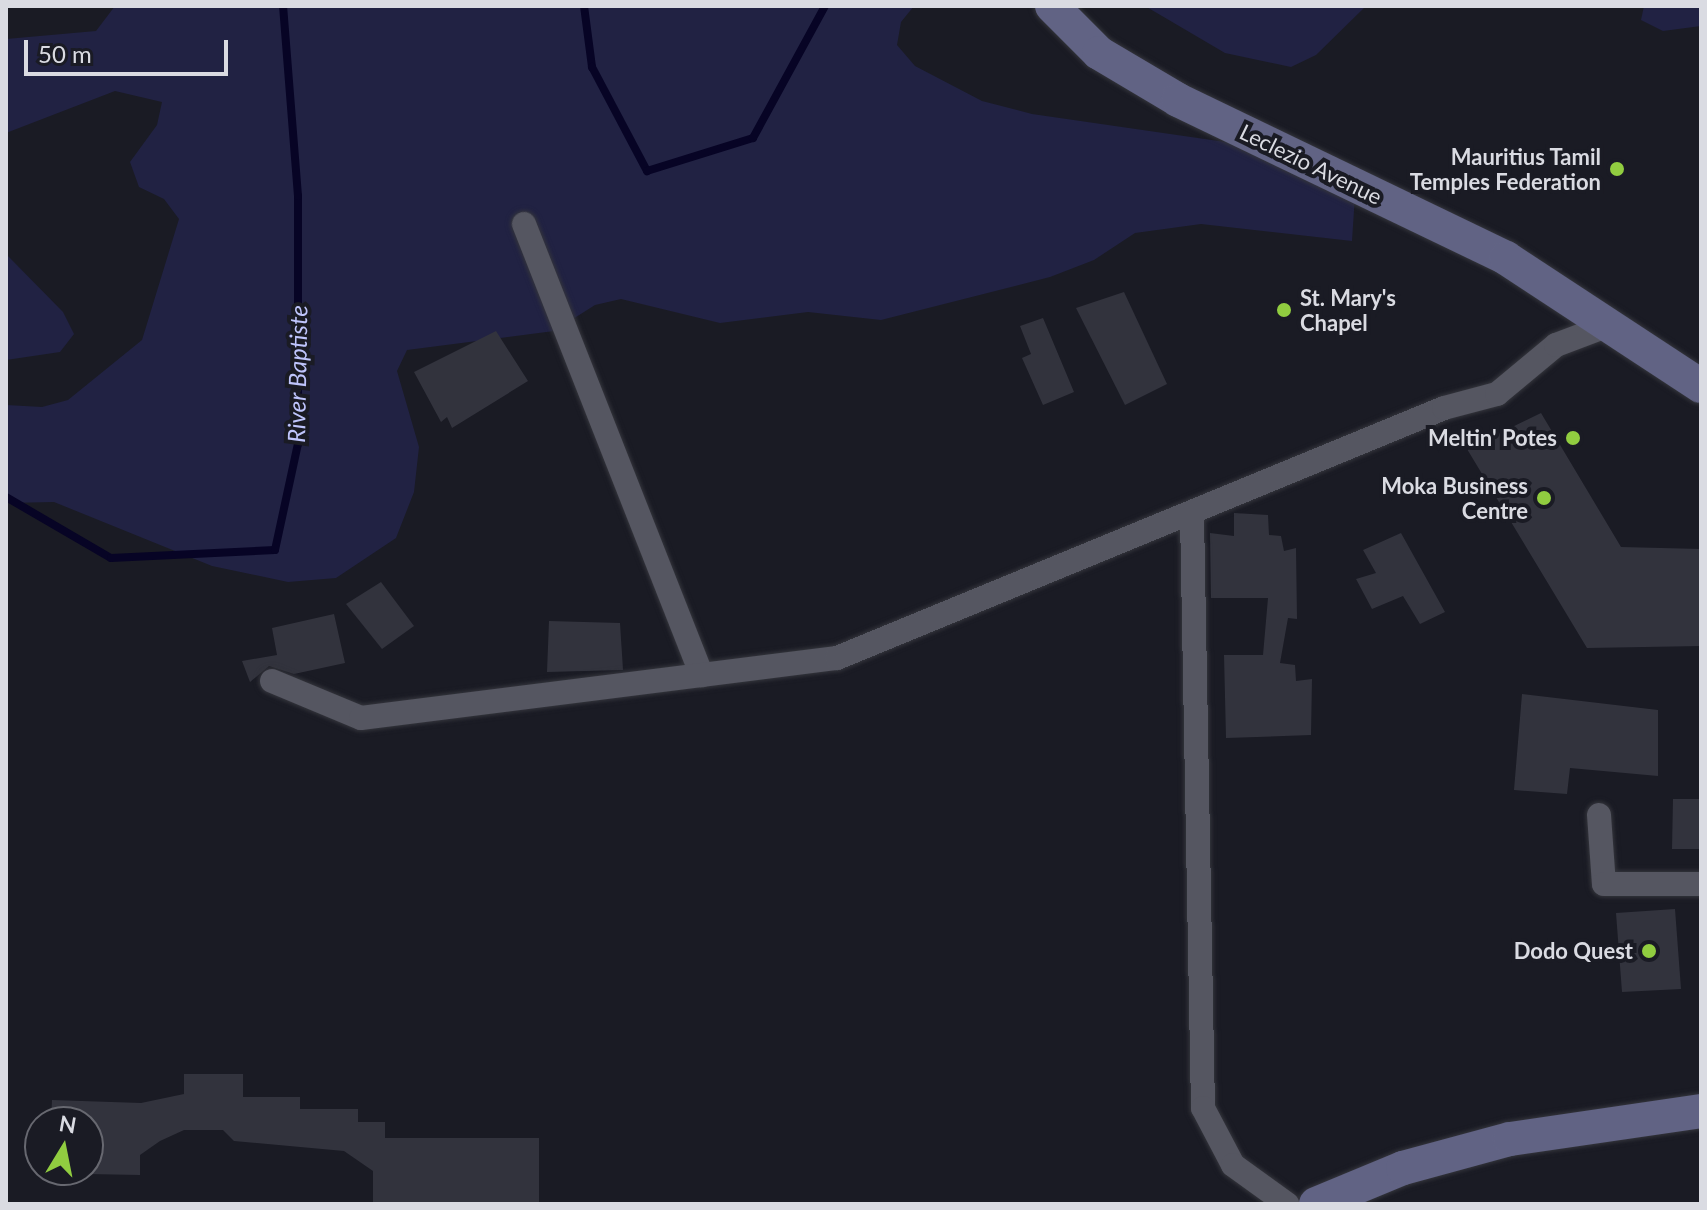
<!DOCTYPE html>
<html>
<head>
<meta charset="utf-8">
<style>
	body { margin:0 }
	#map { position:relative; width:1707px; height:1210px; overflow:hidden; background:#1a1b24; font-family:Lato,sans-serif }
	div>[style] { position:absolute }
	.green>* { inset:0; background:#212243 }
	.stream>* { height:8px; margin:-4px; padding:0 4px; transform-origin:4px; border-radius:4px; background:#070425 }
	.building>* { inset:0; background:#32333d }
	.roads { filter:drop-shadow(0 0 2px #34353c) drop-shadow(0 0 2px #34353c) }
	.street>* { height:24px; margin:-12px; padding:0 12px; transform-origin:12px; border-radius:12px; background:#555661 }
	.secondary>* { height:34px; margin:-17px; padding:0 17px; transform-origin:17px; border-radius:17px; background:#616384 }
	.dots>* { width:22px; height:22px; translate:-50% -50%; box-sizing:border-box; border:4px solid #1a1b24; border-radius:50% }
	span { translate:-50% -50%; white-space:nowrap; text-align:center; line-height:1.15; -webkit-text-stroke:8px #1a1b24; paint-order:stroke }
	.poi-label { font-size:22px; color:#dadbe2; font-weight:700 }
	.right { translate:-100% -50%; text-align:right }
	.left { translate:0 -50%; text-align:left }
	.street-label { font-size:22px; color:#dadbe2 }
	.water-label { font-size:24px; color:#bfc5fc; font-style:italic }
	.frame { position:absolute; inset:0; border:8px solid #dadbe2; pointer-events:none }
	.north { position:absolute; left:24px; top:1106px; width:80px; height:80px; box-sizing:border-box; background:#1a1b24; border:2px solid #676870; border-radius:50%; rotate:10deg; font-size:22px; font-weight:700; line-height:32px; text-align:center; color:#dadbe2 }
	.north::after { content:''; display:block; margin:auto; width:28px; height:36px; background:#91cd40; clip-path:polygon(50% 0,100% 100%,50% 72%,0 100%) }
	.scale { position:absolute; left:24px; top:40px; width:204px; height:36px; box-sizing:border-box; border:4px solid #dadbe2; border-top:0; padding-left:10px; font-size:24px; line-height:28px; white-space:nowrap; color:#dadbe2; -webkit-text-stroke:6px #1a1b24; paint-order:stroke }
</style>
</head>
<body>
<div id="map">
	<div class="green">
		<div style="clip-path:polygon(115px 6px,914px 6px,901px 22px,897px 45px,915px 66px,982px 101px,1032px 114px,1329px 157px,1355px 195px,1352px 241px,1201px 224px,1135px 233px,1094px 260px,1050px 277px,881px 320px,808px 312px,720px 323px,621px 299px,595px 305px,554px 331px,407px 350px,397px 371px,419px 447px,414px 492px,396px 538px,336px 578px,288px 582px,212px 566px,54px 502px,6px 503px,6px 405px,42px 407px,68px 400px,142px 340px,179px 219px,164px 199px,139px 187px,130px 162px,157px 125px,162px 102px,115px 91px,6px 133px,6px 39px,96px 31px)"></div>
		<div style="clip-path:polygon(1145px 6px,1366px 6px,1316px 55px,1291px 67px,1225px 53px)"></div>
		<div style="clip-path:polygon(1644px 6px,1701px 6px,1701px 26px,1663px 31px,1641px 20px)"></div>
		<div style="clip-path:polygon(6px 254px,63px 312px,74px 334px,60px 352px,6px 360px)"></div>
	</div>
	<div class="stream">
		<div style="left:584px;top:6px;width:62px;rotate:82.5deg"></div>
		<div style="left:592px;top:67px;width:118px;rotate:62.1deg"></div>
		<div style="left:647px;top:171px;width:111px;rotate:-17.3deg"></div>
		<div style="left:753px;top:138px;width:150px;rotate:-61.4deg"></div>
		<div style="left:6px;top:497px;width:121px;rotate:30.2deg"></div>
		<div style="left:111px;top:558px;width:164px;rotate:-2.8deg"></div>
		<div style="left:275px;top:550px;width:108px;rotate:-77.8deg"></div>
		<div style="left:298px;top:444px;width:248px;rotate:-90deg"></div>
		<div style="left:298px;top:196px;width:191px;rotate:-94.5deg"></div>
	</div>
	<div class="building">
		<div style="clip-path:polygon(1124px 292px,1167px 384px,1125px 405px,1076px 308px)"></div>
		<div style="clip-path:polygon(1043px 318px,1074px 392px,1043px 405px,1022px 358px,1031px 354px,1020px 326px)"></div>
		<div style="clip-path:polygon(496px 331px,528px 381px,452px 428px,447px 417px,441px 422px,414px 372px)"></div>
		<div style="clip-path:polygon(1541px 413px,1621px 547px,1701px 549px,1701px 646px,1587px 648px,1467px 449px)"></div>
		<div style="clip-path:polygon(1234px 513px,1268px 515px,1269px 535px,1281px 536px,1284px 551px,1296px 548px,1297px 619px,1288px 618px,1280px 663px,1295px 665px,1296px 681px,1312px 679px,1311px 735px,1226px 738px,1224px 655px,1263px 655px,1268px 598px,1211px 598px,1210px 533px,1234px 536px)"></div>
		<div style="clip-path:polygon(1401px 533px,1445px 612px,1420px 624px,1403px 596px,1372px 609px,1356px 579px,1376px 573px,1363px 550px)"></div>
		<div style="clip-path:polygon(381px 582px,414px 626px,382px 649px,346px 604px)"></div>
		<div style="clip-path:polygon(334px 614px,345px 663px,294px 674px,269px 666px,250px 682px,242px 661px,277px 655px,272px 628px)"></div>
		<div style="clip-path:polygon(549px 621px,620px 623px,623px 670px,547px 672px)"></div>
		<div style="clip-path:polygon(1522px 694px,1658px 710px,1658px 776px,1570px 768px,1567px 794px,1514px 790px)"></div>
		<div style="clip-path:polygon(1673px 799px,1701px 799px,1701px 849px,1672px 849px)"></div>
		<div style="clip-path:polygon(1675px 909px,1681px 989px,1622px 992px,1616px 913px)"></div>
		<div style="clip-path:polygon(184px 1074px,243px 1074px,243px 1097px,300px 1097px,300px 1109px,358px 1109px,358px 1122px,385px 1122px,385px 1138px,539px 1138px,539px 1204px,373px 1204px,373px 1171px,344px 1151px,234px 1141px,223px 1130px,184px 1130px,160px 1141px,140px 1155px,140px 1175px,88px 1174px,88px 1122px,51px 1122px,52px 1100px,141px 1103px,184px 1094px)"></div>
	</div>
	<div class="roads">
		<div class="street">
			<div style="left:524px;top:224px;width:485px;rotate:68.5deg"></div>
			<div style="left:1192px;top:515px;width:593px;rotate:88.94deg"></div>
			<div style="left:1203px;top:1108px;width:64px;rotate:62.2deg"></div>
			<div style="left:1233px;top:1165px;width:67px;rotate:35.8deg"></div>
			<div style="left:272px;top:681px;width:96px;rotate:22.6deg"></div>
			<div style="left:361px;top:718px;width:480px;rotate:-7.2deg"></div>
			<div style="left:837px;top:658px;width:656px;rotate:-22.38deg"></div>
			<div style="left:1444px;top:408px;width:55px;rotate:-14.8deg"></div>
			<div style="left:1497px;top:394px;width:77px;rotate:-39.7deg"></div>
			<div style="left:1556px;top:345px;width:53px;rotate:-20.8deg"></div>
			<div style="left:1599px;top:815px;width:69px;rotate:85.9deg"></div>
			<div style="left:1604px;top:884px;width:97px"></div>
		</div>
		<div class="secondary">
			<div style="left:1052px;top:6px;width:66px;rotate:45deg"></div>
			<div style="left:1099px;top:53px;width:92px;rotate:30.7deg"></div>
			<div style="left:1178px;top:100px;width:364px;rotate:25.7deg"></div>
			<div style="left:1506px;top:258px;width:233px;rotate:33.3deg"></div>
			<div style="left:1316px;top:1204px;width:94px;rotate:-22.5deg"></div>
			<div style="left:1403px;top:1168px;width:111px;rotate:-15.2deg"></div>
			<div style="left:1510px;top:1139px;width:193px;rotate:-8.3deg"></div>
		</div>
	</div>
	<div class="dots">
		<div style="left:1617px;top:169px;background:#91cd40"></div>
		<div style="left:1284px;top:310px;background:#91cd40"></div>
		<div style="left:1573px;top:438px;background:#91cd40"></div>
		<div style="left:1544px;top:498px;background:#91cd40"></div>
		<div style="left:1649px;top:951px;background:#91cd40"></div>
	</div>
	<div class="poi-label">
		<span class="right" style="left:1601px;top:169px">Mauritius Tamil<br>Temples Federation</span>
		<span class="left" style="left:1300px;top:310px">St. Mary's<br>Chapel</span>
		<span class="right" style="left:1557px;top:438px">Meltin' Potes</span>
		<span class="right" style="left:1528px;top:498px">Moka Business<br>Centre</span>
		<span class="right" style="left:1633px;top:951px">Dodo Quest</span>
	</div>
	<div class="street-label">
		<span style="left:1311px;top:164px;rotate:26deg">Leclezio Avenue</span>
	</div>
	<div class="water-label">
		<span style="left:297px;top:374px;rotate:-89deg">River Baptiste</span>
	</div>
	<div class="frame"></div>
	<div class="north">N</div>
	<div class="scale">50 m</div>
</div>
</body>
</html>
